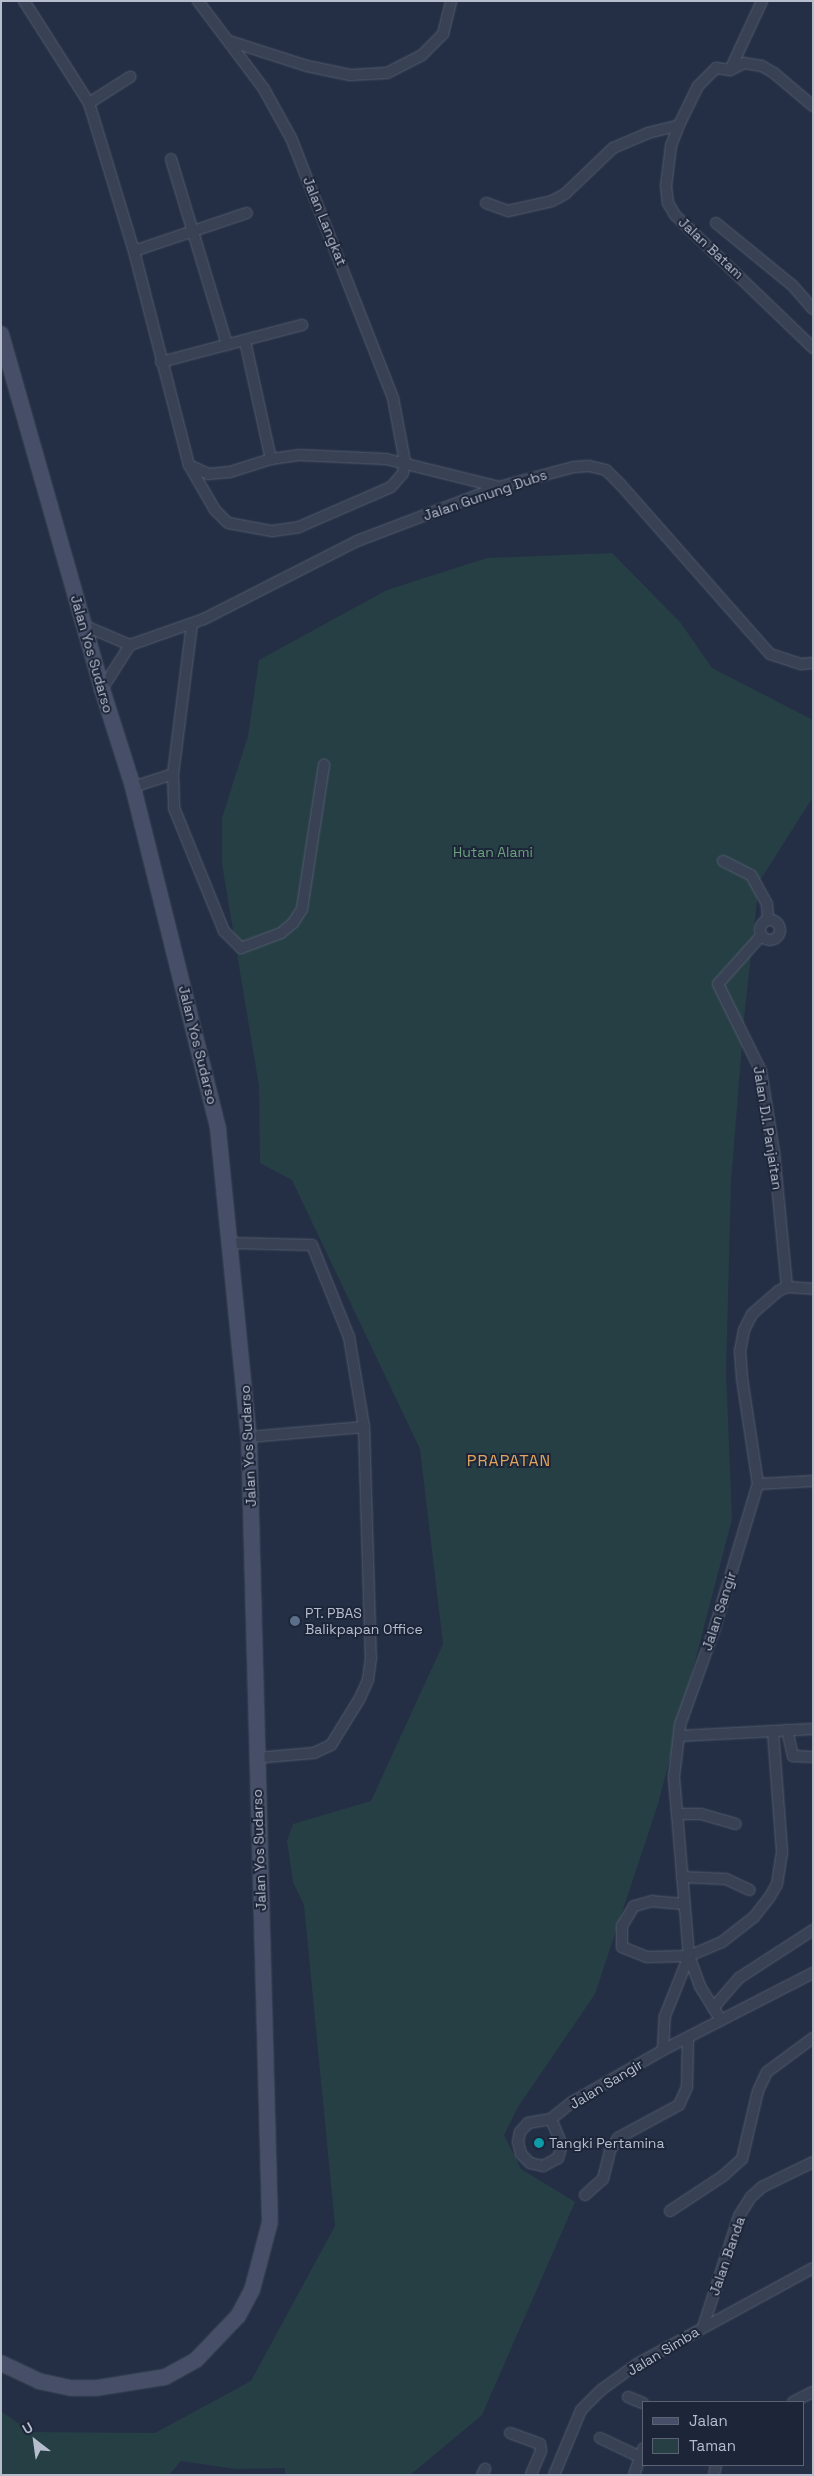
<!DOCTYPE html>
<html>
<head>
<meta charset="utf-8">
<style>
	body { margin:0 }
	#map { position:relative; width:814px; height:2476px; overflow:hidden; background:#242f45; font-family:"Space Grotesk",sans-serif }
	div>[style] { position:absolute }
	.green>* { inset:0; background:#263f45 }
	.roads { filter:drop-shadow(0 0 1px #545c6e) drop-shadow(0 0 1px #545c6e) }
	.minor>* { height:10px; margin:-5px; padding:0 5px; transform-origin:5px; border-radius:5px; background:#394154 }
	.minor>.ring { margin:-5px; padding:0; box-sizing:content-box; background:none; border:10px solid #394154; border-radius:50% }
	.secondary>* { height:14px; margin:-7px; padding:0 7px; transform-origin:7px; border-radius:7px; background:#464f67 }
	.dots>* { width:14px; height:14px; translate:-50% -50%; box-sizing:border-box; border:2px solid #1d2639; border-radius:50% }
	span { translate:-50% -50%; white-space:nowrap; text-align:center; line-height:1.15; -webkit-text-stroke:4px #1d2639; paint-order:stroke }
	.street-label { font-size:14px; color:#b6bdcd }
	.park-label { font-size:14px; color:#6ba17d }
	.poi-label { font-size:14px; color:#b6bdcd }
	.left { translate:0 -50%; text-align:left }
	.quarter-label { font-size:16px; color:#e0a45f; letter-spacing:1px }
	.frame { position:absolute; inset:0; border:2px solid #b6bdcd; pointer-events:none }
	.legend { position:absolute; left:642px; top:2401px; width:162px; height:65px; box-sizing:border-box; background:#1d2639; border:1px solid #5a6274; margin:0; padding:6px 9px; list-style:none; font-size:15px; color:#b6bdcd }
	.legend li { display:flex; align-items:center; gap:10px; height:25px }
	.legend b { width:25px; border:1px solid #5a6274 }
	.north { position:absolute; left:10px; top:2416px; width:50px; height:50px; -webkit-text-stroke:4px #1d2639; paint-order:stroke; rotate:330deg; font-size:14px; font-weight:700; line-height:20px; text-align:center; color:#b6bdcd }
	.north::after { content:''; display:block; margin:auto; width:18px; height:22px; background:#b6bdcd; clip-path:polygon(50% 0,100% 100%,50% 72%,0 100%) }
</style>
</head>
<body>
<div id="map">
	<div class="green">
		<div style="clip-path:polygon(612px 553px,680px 622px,712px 668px,813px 720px,813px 797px,759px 882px,744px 1019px,731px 1182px,726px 1372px,732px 1519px,658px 1804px,595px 1994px,518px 2107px,504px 2135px,521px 2169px,575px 2202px,482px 2415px,410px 2475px,285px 2475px,285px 2468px,236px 2469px,181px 2461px,169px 2475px,1px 2475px,1px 2411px,31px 2432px,155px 2433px,251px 2381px,335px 2226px,304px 1905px,293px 1882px,287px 1841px,293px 1824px,371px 1801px,443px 1644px,420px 1449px,292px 1180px,260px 1163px,259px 1086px,222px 864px,222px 818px,248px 736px,259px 660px,387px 590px,487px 558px)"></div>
	</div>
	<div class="roads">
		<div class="minor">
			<div style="left:24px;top:1px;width:121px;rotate:57.5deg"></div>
			<div style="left:89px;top:103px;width:155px;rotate:73.1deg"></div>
			<div style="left:134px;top:251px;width:221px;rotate:75.6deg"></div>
			<div style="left:189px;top:465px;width:52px;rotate:60deg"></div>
			<div style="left:215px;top:510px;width:18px;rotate:45deg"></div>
			<div style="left:228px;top:523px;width:45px;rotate:10.3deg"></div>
			<div style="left:272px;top:531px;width:27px;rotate:-8deg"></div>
			<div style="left:299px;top:527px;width:100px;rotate:-23.5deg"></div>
			<div style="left:391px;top:487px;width:18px;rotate:-49deg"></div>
			<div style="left:403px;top:473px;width:11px;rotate:-80deg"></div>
			<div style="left:405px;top:462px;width:65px;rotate:-100.6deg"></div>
			<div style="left:393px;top:398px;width:279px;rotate:-111.4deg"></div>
			<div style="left:291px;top:138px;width:56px;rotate:-118.9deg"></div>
			<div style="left:264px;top:89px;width:110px;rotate:-126.9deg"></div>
			<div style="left:229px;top:41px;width:82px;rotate:17.8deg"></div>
			<div style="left:307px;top:66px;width:44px;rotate:11.8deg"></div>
			<div style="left:350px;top:75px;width:37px;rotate:-3deg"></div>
			<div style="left:387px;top:73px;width:39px;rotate:-27deg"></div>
			<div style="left:422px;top:55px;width:30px;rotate:-45deg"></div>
			<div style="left:443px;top:34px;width:34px;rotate:-76deg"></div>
			<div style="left:730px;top:70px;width:76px;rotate:-65.1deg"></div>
			<div style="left:89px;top:103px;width:49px;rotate:-32.4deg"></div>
			<div style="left:813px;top:106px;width:51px;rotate:-139.8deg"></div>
			<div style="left:774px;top:73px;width:14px;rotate:-150deg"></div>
			<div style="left:762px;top:66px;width:18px;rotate:-171deg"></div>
			<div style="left:744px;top:63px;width:16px;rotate:153deg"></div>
			<div style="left:730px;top:70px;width:14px;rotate:-172deg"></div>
			<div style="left:716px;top:68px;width:25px;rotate:135deg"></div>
			<div style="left:698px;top:86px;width:43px;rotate:116deg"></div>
			<div style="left:679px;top:125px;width:22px;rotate:111deg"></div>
			<div style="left:671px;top:146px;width:39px;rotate:97deg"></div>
			<div style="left:666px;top:185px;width:18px;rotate:84deg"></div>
			<div style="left:668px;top:203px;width:14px;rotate:60deg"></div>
			<div style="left:675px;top:215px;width:192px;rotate:43.9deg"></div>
			<div style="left:171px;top:159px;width:194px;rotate:73.2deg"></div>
			<div style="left:486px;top:203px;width:23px;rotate:20deg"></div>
			<div style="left:508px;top:211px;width:45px;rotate:-12.8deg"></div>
			<div style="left:552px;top:201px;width:15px;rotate:-28deg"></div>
			<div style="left:565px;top:194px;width:66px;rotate:-43.8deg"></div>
			<div style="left:613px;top:148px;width:38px;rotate:-23deg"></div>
			<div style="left:648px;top:133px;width:32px;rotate:-14deg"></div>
			<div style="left:716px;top:223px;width:99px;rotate:39.3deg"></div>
			<div style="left:793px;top:286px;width:30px;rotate:49deg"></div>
			<div style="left:134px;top:251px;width:119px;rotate:-18.6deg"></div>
			<div style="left:245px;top:341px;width:121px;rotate:77.6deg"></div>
			<div style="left:161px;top:362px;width:146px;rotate:-14.7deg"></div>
			<div style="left:189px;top:465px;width:21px;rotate:25deg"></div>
			<div style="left:208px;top:474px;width:22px;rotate:-5deg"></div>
			<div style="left:230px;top:472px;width:43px;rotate:-17.6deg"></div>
			<div style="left:271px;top:459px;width:28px;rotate:-8deg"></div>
			<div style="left:299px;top:455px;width:87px;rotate:2.6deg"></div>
			<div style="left:386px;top:459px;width:116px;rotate:13.9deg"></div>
			<div style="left:192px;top:624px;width:151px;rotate:97.2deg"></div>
			<div style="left:173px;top:774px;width:34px;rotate:88deg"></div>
			<div style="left:174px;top:808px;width:133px;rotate:67.9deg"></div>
			<div style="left:224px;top:931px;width:24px;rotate:45deg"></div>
			<div style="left:241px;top:948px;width:43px;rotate:-20.6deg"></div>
			<div style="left:281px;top:933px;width:16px;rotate:-40deg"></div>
			<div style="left:293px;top:923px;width:17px;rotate:-57deg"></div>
			<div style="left:302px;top:909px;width:146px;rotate:-81.3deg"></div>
			<div style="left:83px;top:625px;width:51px;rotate:23.1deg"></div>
			<div style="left:130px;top:645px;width:78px;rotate:-19.4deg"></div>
			<div style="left:204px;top:619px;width:172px;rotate:-27deg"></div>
			<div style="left:357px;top:541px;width:152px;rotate:-20.8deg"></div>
			<div style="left:499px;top:487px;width:78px;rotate:-14.9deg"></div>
			<div style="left:574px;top:467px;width:15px;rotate:-4deg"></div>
			<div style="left:589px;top:466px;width:17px;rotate:13deg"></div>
			<div style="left:606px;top:470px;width:21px;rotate:45deg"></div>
			<div style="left:621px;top:485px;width:225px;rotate:48.6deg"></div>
			<div style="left:770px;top:654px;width:33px;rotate:18deg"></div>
			<div style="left:801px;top:664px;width:12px;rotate:-5deg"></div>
			<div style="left:102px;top:689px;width:52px;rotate:-57.5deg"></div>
			<div style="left:133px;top:787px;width:42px;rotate:-18deg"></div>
			<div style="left:723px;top:861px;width:31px;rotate:27deg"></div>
			<div style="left:751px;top:875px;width:33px;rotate:61deg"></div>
			<div style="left:767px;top:904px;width:15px;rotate:86deg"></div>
			<div class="ring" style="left:760px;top:920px;width:10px;height:10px"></div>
			<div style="left:761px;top:936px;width:64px;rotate:131.9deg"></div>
			<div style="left:718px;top:984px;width:97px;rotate:63.7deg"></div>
			<div style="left:761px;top:1071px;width:82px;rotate:80.9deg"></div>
			<div style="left:774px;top:1152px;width:136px;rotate:84.5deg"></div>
			<div style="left:230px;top:1243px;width:82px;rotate:1.4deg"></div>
			<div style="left:312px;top:1245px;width:99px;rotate:68.1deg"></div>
			<div style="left:349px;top:1337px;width:91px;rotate:80.5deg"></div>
			<div style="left:249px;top:1437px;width:115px;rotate:-5deg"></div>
			<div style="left:364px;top:1427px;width:231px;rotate:88.3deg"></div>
			<div style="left:371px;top:1658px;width:22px;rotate:98deg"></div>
			<div style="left:368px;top:1680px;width:20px;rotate:114deg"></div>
			<div style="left:360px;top:1698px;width:55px;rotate:121.7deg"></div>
			<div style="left:331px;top:1745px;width:19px;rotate:155deg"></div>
			<div style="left:314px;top:1753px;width:58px;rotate:175.1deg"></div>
			<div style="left:758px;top:1484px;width:107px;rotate:-98.6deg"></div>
			<div style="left:742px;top:1378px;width:27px;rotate:-94deg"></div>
			<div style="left:740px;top:1351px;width:21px;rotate:-79deg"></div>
			<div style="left:744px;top:1330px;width:18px;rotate:-63deg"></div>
			<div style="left:752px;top:1314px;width:35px;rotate:-41deg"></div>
			<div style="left:778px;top:1291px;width:10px;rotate:-24deg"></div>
			<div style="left:787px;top:1287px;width:26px;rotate:4deg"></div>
			<div style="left:787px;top:1730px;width:27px;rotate:77deg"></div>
			<div style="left:793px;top:1756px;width:20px;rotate:3deg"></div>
			<div style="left:679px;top:1736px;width:134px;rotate:-3deg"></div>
			<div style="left:678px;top:1814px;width:23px"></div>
			<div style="left:701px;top:1814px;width:36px;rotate:16deg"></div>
			<div style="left:682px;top:1877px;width:44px;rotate:2.6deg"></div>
			<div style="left:726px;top:1879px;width:26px;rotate:25deg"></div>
			<div style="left:684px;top:1904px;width:32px;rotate:-175deg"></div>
			<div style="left:652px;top:1901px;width:19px;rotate:164deg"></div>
			<div style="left:634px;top:1906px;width:23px;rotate:121deg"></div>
			<div style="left:622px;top:1926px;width:21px;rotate:90deg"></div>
			<div style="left:622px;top:1947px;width:27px;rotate:22deg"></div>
			<div style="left:647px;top:1957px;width:42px;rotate:-1.4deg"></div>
			<div style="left:689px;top:1956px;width:36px;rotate:-23deg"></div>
			<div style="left:722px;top:1942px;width:41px;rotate:-38deg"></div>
			<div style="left:754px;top:1917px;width:24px;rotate:-52deg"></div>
			<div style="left:769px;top:1898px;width:16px;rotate:-60deg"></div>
			<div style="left:777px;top:1884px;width:33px;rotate:-81deg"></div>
			<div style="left:782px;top:1851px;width:120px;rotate:-94.3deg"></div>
			<div style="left:713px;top:2008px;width:40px;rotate:-49deg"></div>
			<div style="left:739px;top:1978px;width:88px;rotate:-33deg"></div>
			<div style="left:721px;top:2020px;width:40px;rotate:-122deg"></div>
			<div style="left:700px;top:1986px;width:32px;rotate:-110deg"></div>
			<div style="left:689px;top:1956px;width:180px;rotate:-94.8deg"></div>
			<div style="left:674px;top:1777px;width:52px;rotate:-83.4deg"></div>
			<div style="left:680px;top:1725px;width:104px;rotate:-70.3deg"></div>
			<div style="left:715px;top:1627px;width:149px;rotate:-73.3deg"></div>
			<div style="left:758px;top:1484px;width:55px;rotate:-3.1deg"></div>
			<div style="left:663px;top:2050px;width:34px;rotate:-87deg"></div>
			<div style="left:665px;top:2016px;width:65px;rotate:-68.2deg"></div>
			<div style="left:551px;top:2119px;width:28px;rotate:67deg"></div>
			<div style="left:562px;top:2145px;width:14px;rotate:107deg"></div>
			<div style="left:558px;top:2158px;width:17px;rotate:152deg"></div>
			<div style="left:543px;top:2166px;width:13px;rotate:-167deg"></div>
			<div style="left:530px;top:2163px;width:13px;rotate:-135deg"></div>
			<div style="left:521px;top:2154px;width:12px;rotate:-104deg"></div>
			<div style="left:518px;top:2142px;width:10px;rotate:-79deg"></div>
			<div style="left:520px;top:2132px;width:12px;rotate:-48deg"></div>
			<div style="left:528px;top:2123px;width:23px;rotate:-10deg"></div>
			<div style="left:551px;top:2119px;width:27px;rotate:-39deg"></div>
			<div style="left:572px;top:2102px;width:105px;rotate:-29.7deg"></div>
			<div style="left:663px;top:2050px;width:169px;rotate:-27.2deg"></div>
			<div style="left:585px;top:2195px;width:24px;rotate:-42deg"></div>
			<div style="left:603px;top:2179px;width:30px;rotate:-76deg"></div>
			<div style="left:610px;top:2150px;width:14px;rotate:-56deg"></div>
			<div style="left:618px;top:2138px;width:69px;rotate:-28.4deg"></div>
			<div style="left:679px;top:2105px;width:20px;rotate:-66deg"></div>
			<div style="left:687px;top:2087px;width:48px;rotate:-88.8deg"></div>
			<div style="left:670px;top:2211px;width:64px;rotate:-33.4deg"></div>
			<div style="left:723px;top:2176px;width:25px;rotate:-42deg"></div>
			<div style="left:742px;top:2159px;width:70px;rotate:-76.8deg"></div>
			<div style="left:758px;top:2091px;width:21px;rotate:-65deg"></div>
			<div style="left:767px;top:2072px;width:57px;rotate:-36.5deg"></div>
			<div style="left:703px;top:2327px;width:117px;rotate:-72deg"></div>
			<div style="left:739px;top:2216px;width:22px;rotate:-58deg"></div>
			<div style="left:751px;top:2197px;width:15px;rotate:-42deg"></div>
			<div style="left:762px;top:2187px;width:57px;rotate:-26.1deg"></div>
			<div style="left:628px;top:2397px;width:16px;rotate:22deg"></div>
			<div style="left:793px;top:2402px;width:22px;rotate:-27deg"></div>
			<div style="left:510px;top:2433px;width:32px;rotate:20deg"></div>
			<div style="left:540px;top:2444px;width:7px;rotate:82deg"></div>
			<div style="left:541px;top:2451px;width:26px;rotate:113deg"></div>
			<div style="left:600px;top:2438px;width:44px;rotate:25.4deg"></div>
			<div style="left:482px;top:2475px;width:7px;rotate:-63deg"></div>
			<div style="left:554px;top:2475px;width:70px;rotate:-67.4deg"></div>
			<div style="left:581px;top:2410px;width:28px;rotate:-45deg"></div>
			<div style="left:601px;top:2390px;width:44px;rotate:-35.8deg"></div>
			<div style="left:637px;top:2364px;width:200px;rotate:-28.6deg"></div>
			<div style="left:634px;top:2475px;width:28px;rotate:-71deg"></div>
			<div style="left:714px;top:2475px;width:10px;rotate:-79deg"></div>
		</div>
		<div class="secondary">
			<div style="left:1px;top:334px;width:369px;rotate:74.1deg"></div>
			<div style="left:102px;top:689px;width:103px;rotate:72.4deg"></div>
			<div style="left:133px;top:787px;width:352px;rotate:76deg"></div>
			<div style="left:218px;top:1129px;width:310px;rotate:84.3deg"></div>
			<div style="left:249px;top:1437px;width:785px;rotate:88.47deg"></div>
			<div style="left:270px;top:2222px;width:70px;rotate:104.8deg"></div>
			<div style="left:252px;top:2290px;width:30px;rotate:118deg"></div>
			<div style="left:238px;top:2316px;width:61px;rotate:133.7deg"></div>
			<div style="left:196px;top:2360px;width:35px;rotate:151deg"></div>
			<div style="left:165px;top:2377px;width:70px;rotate:170.9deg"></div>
			<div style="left:96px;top:2388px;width:25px;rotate:180deg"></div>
			<div style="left:71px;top:2388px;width:33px;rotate:-168deg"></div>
			<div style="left:39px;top:2381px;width:42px;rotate:-154.7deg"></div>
		</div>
	</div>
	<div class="dots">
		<div style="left:295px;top:1621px;background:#5c6f8a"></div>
		<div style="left:539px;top:2143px;background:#0f9aa8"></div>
	</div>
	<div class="street-label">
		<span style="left:325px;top:221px;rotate:68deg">Jalan Langkat</span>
		<span style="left:711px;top:248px;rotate:43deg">Jalan Batam</span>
		<span style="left:485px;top:495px;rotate:-19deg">Jalan Gunung Dubs</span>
		<span style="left:92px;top:654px;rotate:74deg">Jalan Yos Sudarso</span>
		<span style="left:198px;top:1045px;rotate:76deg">Jalan Yos Sudarso</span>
		<span style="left:768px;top:1128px;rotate:81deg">Jalan D.I. Panjaitan</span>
		<span style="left:248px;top:1446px;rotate:-93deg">Jalan Yos Sudarso</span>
		<span style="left:719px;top:1611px;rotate:-72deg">Jalan Sangir</span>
		<span style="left:259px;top:1850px;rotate:-92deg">Jalan Yos Sudarso</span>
		<span style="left:606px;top:2084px;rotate:-31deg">Jalan Sangir</span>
		<span style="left:727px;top:2256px;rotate:-71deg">Jalan Banda</span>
		<span style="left:663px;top:2351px;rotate:-31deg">Jalan Simba</span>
	</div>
	<div class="park-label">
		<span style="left:493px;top:852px">Hutan Alami</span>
	</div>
	<div class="poi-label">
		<span class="left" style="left:305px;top:1621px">PT. PBAS<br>Balikpapan Office</span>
		<span class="left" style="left:549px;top:2143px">Tangki Pertamina</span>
	</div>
	<div class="quarter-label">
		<span style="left:509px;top:1461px">PRAPATAN</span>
	</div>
	<div class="frame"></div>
	<ul class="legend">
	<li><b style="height:6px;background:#464f67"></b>Jalan</li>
	<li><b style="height:14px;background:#263f45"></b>Taman</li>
	</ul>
	<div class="north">U</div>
</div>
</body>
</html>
